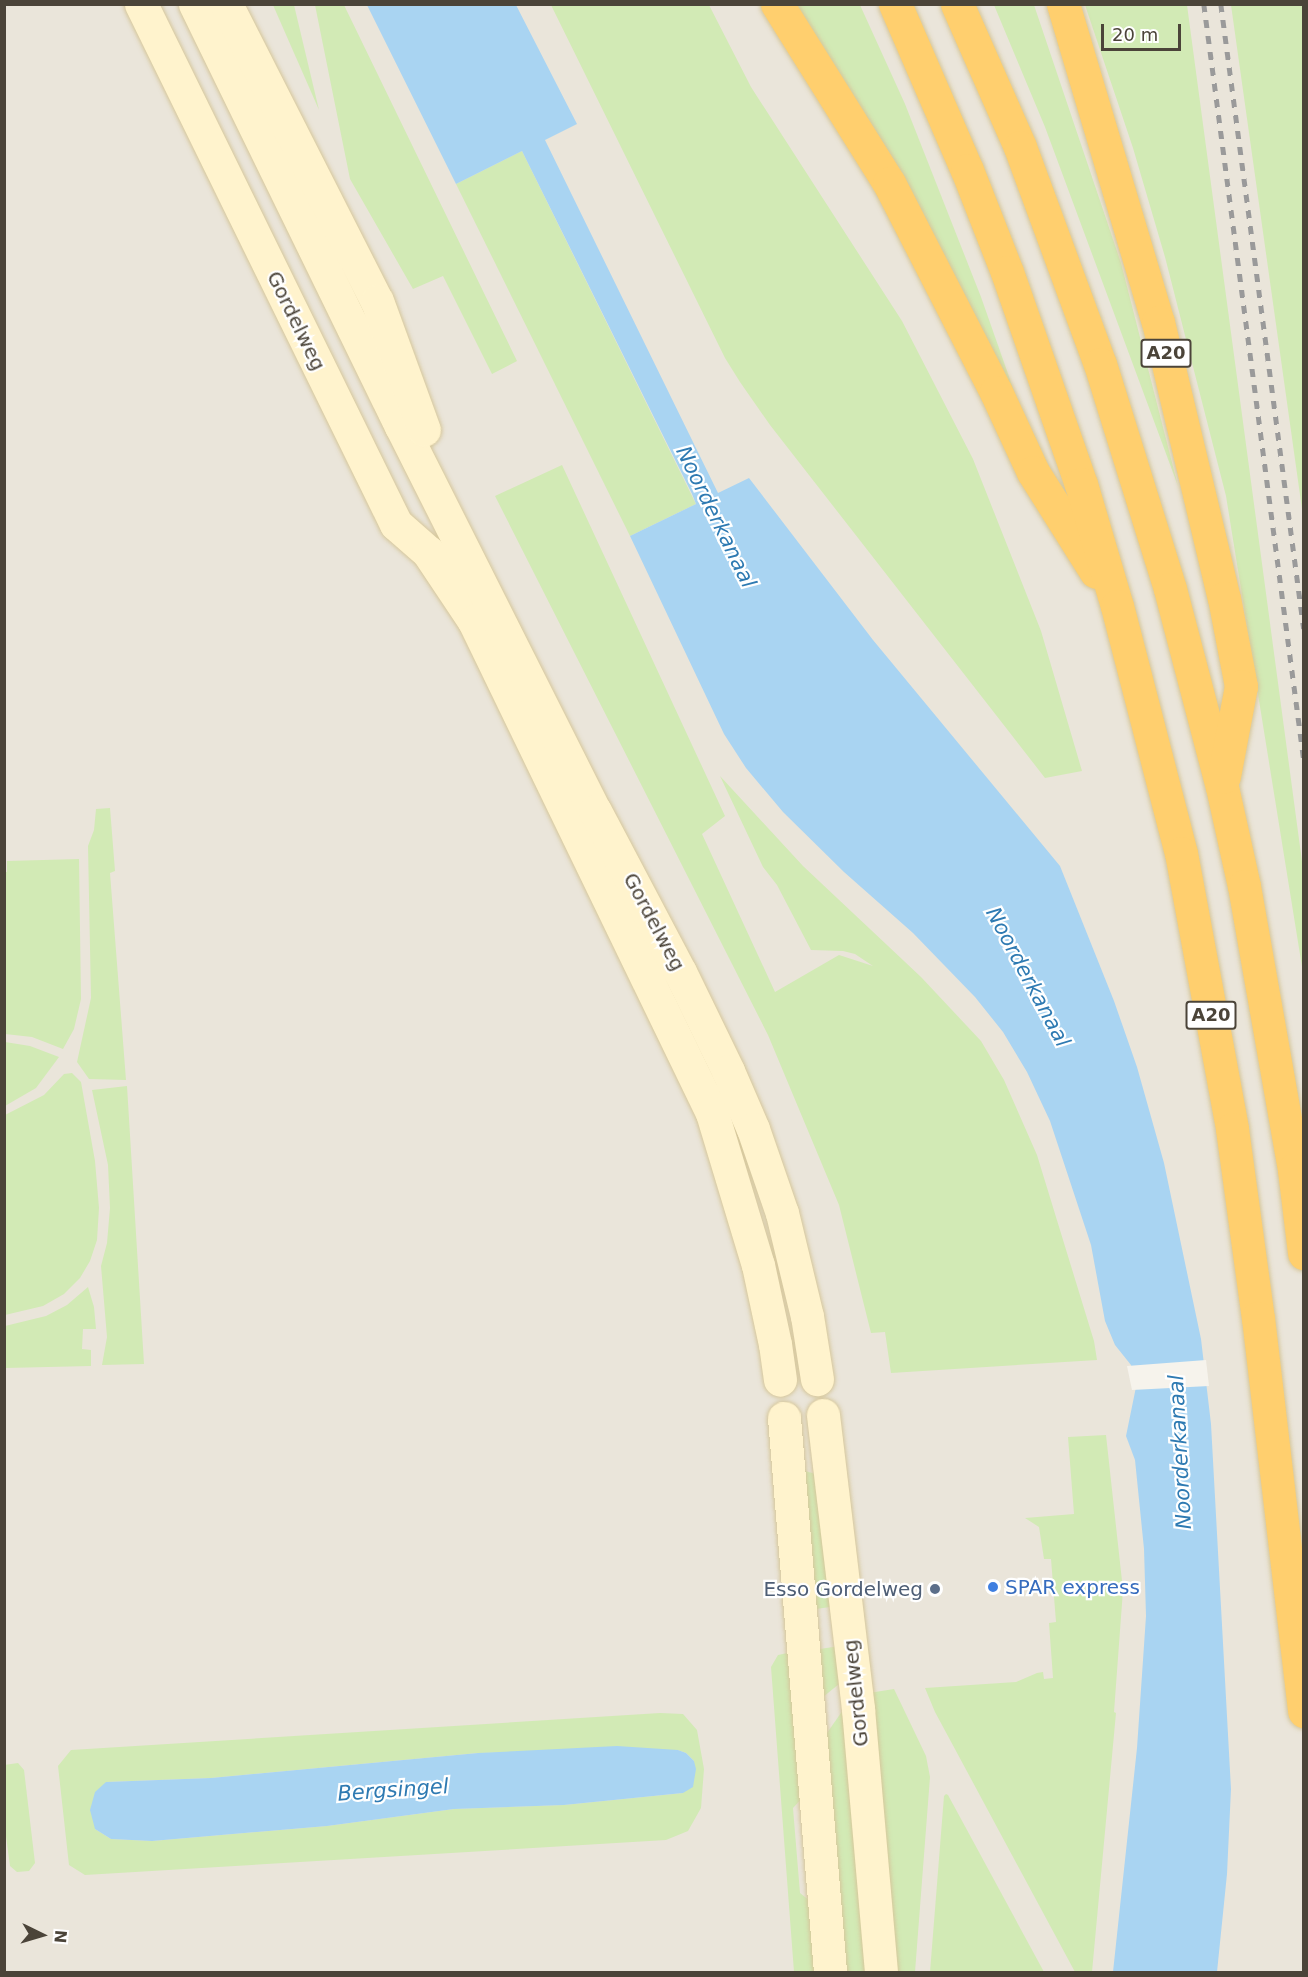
<!DOCTYPE html>
<html>
<head>
<meta charset="utf-8">
<style>
	body { margin:0 }
	#map { position:relative; width:1308px; height:1977px; overflow:hidden; background:#f6f3ec; font-family:"DejaVu Sans",sans-serif }
	div>[style] { position:absolute }
	.residential>* { inset:0; background:#eae5da }
	.green>* { inset:0; background:#d2eab5 }
	.water>* { inset:0; background:#a9d4f2 }
	.pier>* { inset:0; background:#f6f3ec }
	.roads { filter:drop-shadow(0 0 2px #d6c79b) drop-shadow(0 0 2px #d6c79b) }
	.secondary>* { height:33px; margin:-16.5px; padding:0 16.5px; transform-origin:16.5px; border-radius:16.5px; background:#fff3cd }
	.highway>* { height:33px; margin:-16.5px; padding:0 16.5px; transform-origin:16.5px; border-radius:16.5px; background:#ffcf6e }
	.rail>* { height:4.5px; margin-top:-2.25px; transform-origin:0; background:repeating-linear-gradient(90deg,#9a9a9a 0 8px,transparent 0 16px) }
	.dots>* { width:16px; height:16px; translate:-50% -50%; box-sizing:border-box; border:3px solid #fff; border-radius:50% }
	span { translate:-50% -50%; white-space:nowrap; text-align:center; line-height:1.15; -webkit-text-stroke:4.5px #fff; paint-order:stroke }
	.shield-label span { padding:2px 4px; background:#fff; border:2px solid; border-radius:4px; -webkit-text-stroke-width:0 }
	.shield-label { font-size:18px; color:#4b4439; font-weight:700 }
	.street-label { font-size:20px; color:#4b4439 }
	.shop-label { font-size:20px; color:#366cbe }
	.left { translate:0 -50%; text-align:left }
	.service-label { font-size:20px; color:#4e5e75 }
	.right { translate:-100% -50%; text-align:right }
	.water-label { font-size:21px; color:#2e7ab2; font-style:italic }
	.frame { position:absolute; inset:0; border:6px solid #4b4439; pointer-events:none }
	.north { position:absolute; left:12px; top:1905px; width:60px; height:60px; -webkit-text-stroke:4px #fff; paint-order:stroke; rotate:95deg; font-size:16px; font-weight:700; line-height:24px; text-align:center; color:#4b4439 }
	.north::after { content:''; display:block; margin:auto; width:21px; height:27px; background:#4b4439; clip-path:polygon(50% 0,100% 100%,50% 72%,0 100%) }
	.scale { position:absolute; left:1101px; top:24px; width:80px; height:27px; box-sizing:border-box; border:3px solid #4b4439; border-top:0; padding-left:8px; font-size:18px; line-height:21px; white-space:nowrap; color:#4b4439; -webkit-text-stroke:4px #fff; paint-order:stroke }
</style>
</head>
<body>
<div id="map">
	<div class="residential">
		<div style="clip-path:polygon(5px 5px,1303px 5px,1303px 1972px,5px 1972px)"></div>
	</div>
	<div class="green">
		<div style="clip-path:polygon(273px 5px,294px 5px,319px 110px)"></div>
		<div style="clip-path:polygon(315px 5px,344px 5px,517px 361px,492px 374px,443px 276px,413px 289px,350px 179px)"></div>
		<div style="clip-path:polygon(551px 5px,709px 5px,751px 87px,902px 321px,973px 459px,1041px 631px,1082px 771px,1045px 778px,770px 425px,740px 382px,725px 358px)"></div>
		<div style="clip-path:polygon(792px 5px,860px 5px,905px 104px,981px 297px,1032px 442px)"></div>
		<div style="clip-path:polygon(994px 5px,1034px 5px,1121px 263px,1178px 486px,1045px 127px)"></div>
		<div style="clip-path:polygon(1085px 5px,1187px 5px,1303px 869px,1303px 973px,1226px 496px,1165px 257px,1133px 148px)"></div>
		<div style="clip-path:polygon(1231px 5px,1303px 5px,1303px 516px)"></div>
		<div style="clip-path:polygon(522px 151px,696px 504px,630px 536px,456px 184px)"></div>
		<div style="clip-path:polygon(562px 465px,725px 816px,702px 834px,775px 992px,839px 955px,873px 966px,855px 954px,843px 951px,811px 950px,777px 885px,763px 867px,720px 776px,803px 866px,921px 977px,981px 1041px,1004px 1080px,1037px 1155px,1094px 1341px,1097px 1360px,891px 1373px,885px 1332px,871px 1333px,839px 1205px,768px 1035px,495px 496px)"></div>
		<div style="clip-path:polygon(110px 808px,115px 871px,110px 873px,126px 1080px,89px 1079px,77px 1062px,91px 998px,88px 846px,94px 830px,96px 809px)"></div>
		<div style="clip-path:polygon(79px 859px,81px 999px,74px 1029px,63px 1049px,32px 1037px,5px 1034px,5px 872px,7px 872px,7px 861px)"></div>
		<div style="clip-path:polygon(5px 1042px,30px 1046px,59px 1057px,36px 1088px,5px 1106px)"></div>
		<div style="clip-path:polygon(72px 1073px,81px 1082px,95px 1161px,99px 1208px,97px 1240px,90px 1261px,80px 1278px,64px 1294px,43px 1306px,5px 1315px,5px 1115px,44px 1095px,64px 1074px)"></div>
		<div style="clip-path:polygon(127px 1086px,144px 1364px,102px 1365px,107px 1337px,101px 1266px,107px 1243px,110px 1208px,108px 1165px,92px 1090px)"></div>
		<div style="clip-path:polygon(88px 1287px,94px 1307px,96px 1329px,83px 1329px,82px 1349px,91px 1350px,91px 1366px,5px 1368px,5px 1326px,46px 1316px,67px 1305px)"></div>
		<div style="clip-path:polygon(1106px 1435px,1123px 1590px,1114px 1712px,1116px 1713px,1092px 1972px,1075px 1972px,935px 1712px,925px 1688px,1016px 1682px,1037px 1673px,1043px 1672px,1044px 1679px,1053px 1678px,1049px 1623px,1056px 1622px,1051px 1559px,1044px 1559px,1039px 1527px,1025px 1518px,1074px 1514px,1068px 1437px)"></div>
		<div style="clip-path:polygon(797px 1469px,820px 1475px,837px 1606px,809px 1610px)"></div>
		<div style="clip-path:polygon(840px 1646px,844px 1680px,823px 1697px,813px 1650px)"></div>
		<div style="clip-path:polygon(792px 1652px,806px 1794px,793px 1808px,800px 1893px,815px 1905px,821px 1972px,794px 1972px,771px 1667px,778px 1655px)"></div>
		<div style="clip-path:polygon(894px 1689px,926px 1756px,930px 1777px,915px 1972px,889px 1972px,869px 1693px)"></div>
		<div style="clip-path:polygon(843px 1710px,871px 1972px,839px 1972px,827px 1733px)"></div>
		<div style="clip-path:polygon(evenodd,660px 1713px,683px 1714px,697px 1730px,704px 1769px,701px 1808px,688px 1831px,666px 1840px,85px 1875px,69px 1865px,58px 1766px,71px 1750px,660px 1713px,678px 1750px,686px 1753px,694px 1761px,683px 1793px,564px 1805px,454px 1809px,327px 1826px,152px 1841px,111px 1839px,95px 1829px,106px 1782px,211px 1778px,478px 1753px,678px 1750px)"></div>
		<div style="clip-path:polygon(18px 1763px,24px 1770px,35px 1863px,29px 1871px,17px 1872px,10px 1866px,4px 1821px,4px 1765px)"></div>
		<div style="clip-path:polygon(946px 1794px,948px 1795px,1044px 1972px,930px 1972px,944px 1796px)"></div>
	</div>
	<div class="water">
		<div style="clip-path:polygon(367px 5px,516px 5px,577px 124px,545px 140px,718px 493px,749px 478px,873px 640px,1060px 866px,1114px 1001px,1137px 1067px,1164px 1163px,1201px 1339px,1211px 1424px,1231px 1789px,1227px 1874px,1217px 1972px,1113px 1972px,1137px 1748px,1146px 1616px,1144px 1549px,1135px 1460px,1126px 1436px,1136px 1387px,1131px 1365px,1115px 1345px,1105px 1321px,1091px 1245px,1050px 1121px,1027px 1072px,1003px 1032px,975px 997px,913px 933px,844px 872px,783px 812px,746px 768px,724px 734px,630px 536px,696px 504px,692px 494px,522px 151px,456px 184px)"></div>
		<div style="clip-path:polygon(617px 1746px,678px 1750px,686px 1753px,694px 1761px,696px 1769px,693px 1787px,683px 1793px,564px 1805px,454px 1809px,327px 1826px,152px 1841px,111px 1839px,95px 1829px,90px 1810px,95px 1792px,106px 1782px,211px 1778px,478px 1753px)"></div>
	</div>
	<div class="pier">
		<div style="clip-path:polygon(1206px 1360px,1209px 1386px,1132px 1390px,1127px 1366px)"></div>
	</div>
	<div class="roads">
		<div class="secondary">
			<div style="left:141px;top:4px;width:579px;rotate:63.88deg"></div>
			<div style="left:396px;top:524px;width:43px;rotate:41.2deg"></div>
			<div style="left:428px;top:552px;width:83px;rotate:56.3deg"></div>
			<div style="left:474px;top:621px;width:547px;rotate:64.19deg"></div>
			<div style="left:712px;top:1113px;width:159px;rotate:73.2deg"></div>
			<div style="left:758px;top:1265px;width:81px;rotate:77.9deg"></div>
			<div style="left:775px;top:1344px;width:36px;rotate:82deg"></div>
			<div style="left:195px;top:4px;width:470px;rotate:64deg"></div>
			<div style="left:401px;top:426px;width:431px;rotate:63.3deg"></div>
			<div style="left:595px;top:811px;width:182px;rotate:62.2deg"></div>
			<div style="left:680px;top:972px;width:110px;rotate:64.1deg"></div>
			<div style="left:728px;top:1071px;width:63px;rotate:66.7deg"></div>
			<div style="left:753px;top:1129px;width:89px;rotate:71deg"></div>
			<div style="left:782px;top:1213px;width:106px;rotate:76.4deg"></div>
			<div style="left:807px;top:1316px;width:64px;rotate:81deg"></div>
			<div style="left:226px;top:4px;width:333px;rotate:63.1deg"></div>
			<div style="left:377px;top:301px;width:137px;rotate:70deg"></div>
			<div style="left:823px;top:1415px;width:296px;rotate:83.2deg"></div>
			<div style="left:858px;top:1709px;width:264px;rotate:85deg"></div>
			<div style="left:784px;top:1418px;width:556px;rotate:85.25deg"></div>
		</div>
		<div class="highway">
			<div style="left:777px;top:4px;width:211px;rotate:58deg"></div>
			<div style="left:889px;top:183px;width:235px;rotate:62.9deg"></div>
			<div style="left:996px;top:392px;width:88px;rotate:65.2deg"></div>
			<div style="left:1033px;top:472px;width:118px;rotate:57.8deg"></div>
			<div style="left:895px;top:4px;width:181px;rotate:66.6deg"></div>
			<div style="left:967px;top:170px;width:110px;rotate:68.6deg"></div>
			<div style="left:1007px;top:272px;width:225px;rotate:70.8deg"></div>
			<div style="left:1081px;top:484px;width:127px;rotate:73.6deg"></div>
			<div style="left:1117px;top:606px;width:255px;rotate:75.5deg"></div>
			<div style="left:1181px;top:853px;width:281px;rotate:79.5deg"></div>
			<div style="left:1232px;top:1129px;width:191px;rotate:82.2deg"></div>
			<div style="left:1258px;top:1318px;width:396px;rotate:83.3deg"></div>
			<div style="left:957px;top:4px;width:156px;rotate:66.2deg"></div>
			<div style="left:1020px;top:147px;width:231px;rotate:69.8deg"></div>
			<div style="left:1100px;top:364px;width:236px;rotate:72.7deg"></div>
			<div style="left:1170px;top:589px;width:205px;rotate:75.3deg"></div>
			<div style="left:1222px;top:787px;width:101px;rotate:77.5deg"></div>
			<div style="left:1244px;top:886px;width:288px;rotate:80deg"></div>
			<div style="left:1294px;top:1170px;width:84px;rotate:83.1deg"></div>
			<div style="left:1063px;top:4px;width:332px;rotate:73.4deg"></div>
			<div style="left:1158px;top:322px;width:284px;rotate:76.6deg"></div>
			<div style="left:1224px;top:598px;width:90px;rotate:79.1deg"></div>
			<div style="left:1241px;top:686px;width:92px;rotate:100.7deg"></div>
		</div>
	</div>
	<div class="rail">
		<div style="left:1204px;top:4px;width:764px;rotate:82.47deg"></div>
		<div style="left:1221px;top:4px;width:630px;rotate:82.44deg"></div>
	</div>
	<div class="dots">
		<div style="left:993px;top:1587px;background:#3f7fe0"></div>
		<div style="left:935px;top:1589px;background:#5c6f8a"></div>
	</div>
	<div class="shield-label">
		<span style="left:1166px;top:353px">A20</span>
		<span style="left:1211px;top:1015px">A20</span>
	</div>
	<div class="street-label">
		<span style="left:296px;top:321px;rotate:64deg">Gordelweg</span>
		<span style="left:654px;top:922px;rotate:62deg">Gordelweg</span>
		<span style="left:856px;top:1693px;rotate:-96deg">Gordelweg</span>
	</div>
	<div class="shop-label">
		<span class="left" style="left:1005px;top:1587px">SPAR express</span>
	</div>
	<div class="service-label">
		<span class="right" style="left:923px;top:1589px">Esso Gordelweg</span>
	</div>
	<div class="water-label">
		<span style="left:716px;top:517px;rotate:64deg">Noorderkanaal</span>
		<span style="left:1028px;top:977px;rotate:62deg">Noorderkanaal</span>
		<span style="left:1180px;top:1452px;rotate:-93deg">Noorderkanaal</span>
		<span style="left:393px;top:1790px;rotate:-4deg">Bergsingel</span>
	</div>
	<div class="frame"></div>
	<div class="north">N</div>
	<div class="scale">20 m</div>
</div>
</body>
</html>
